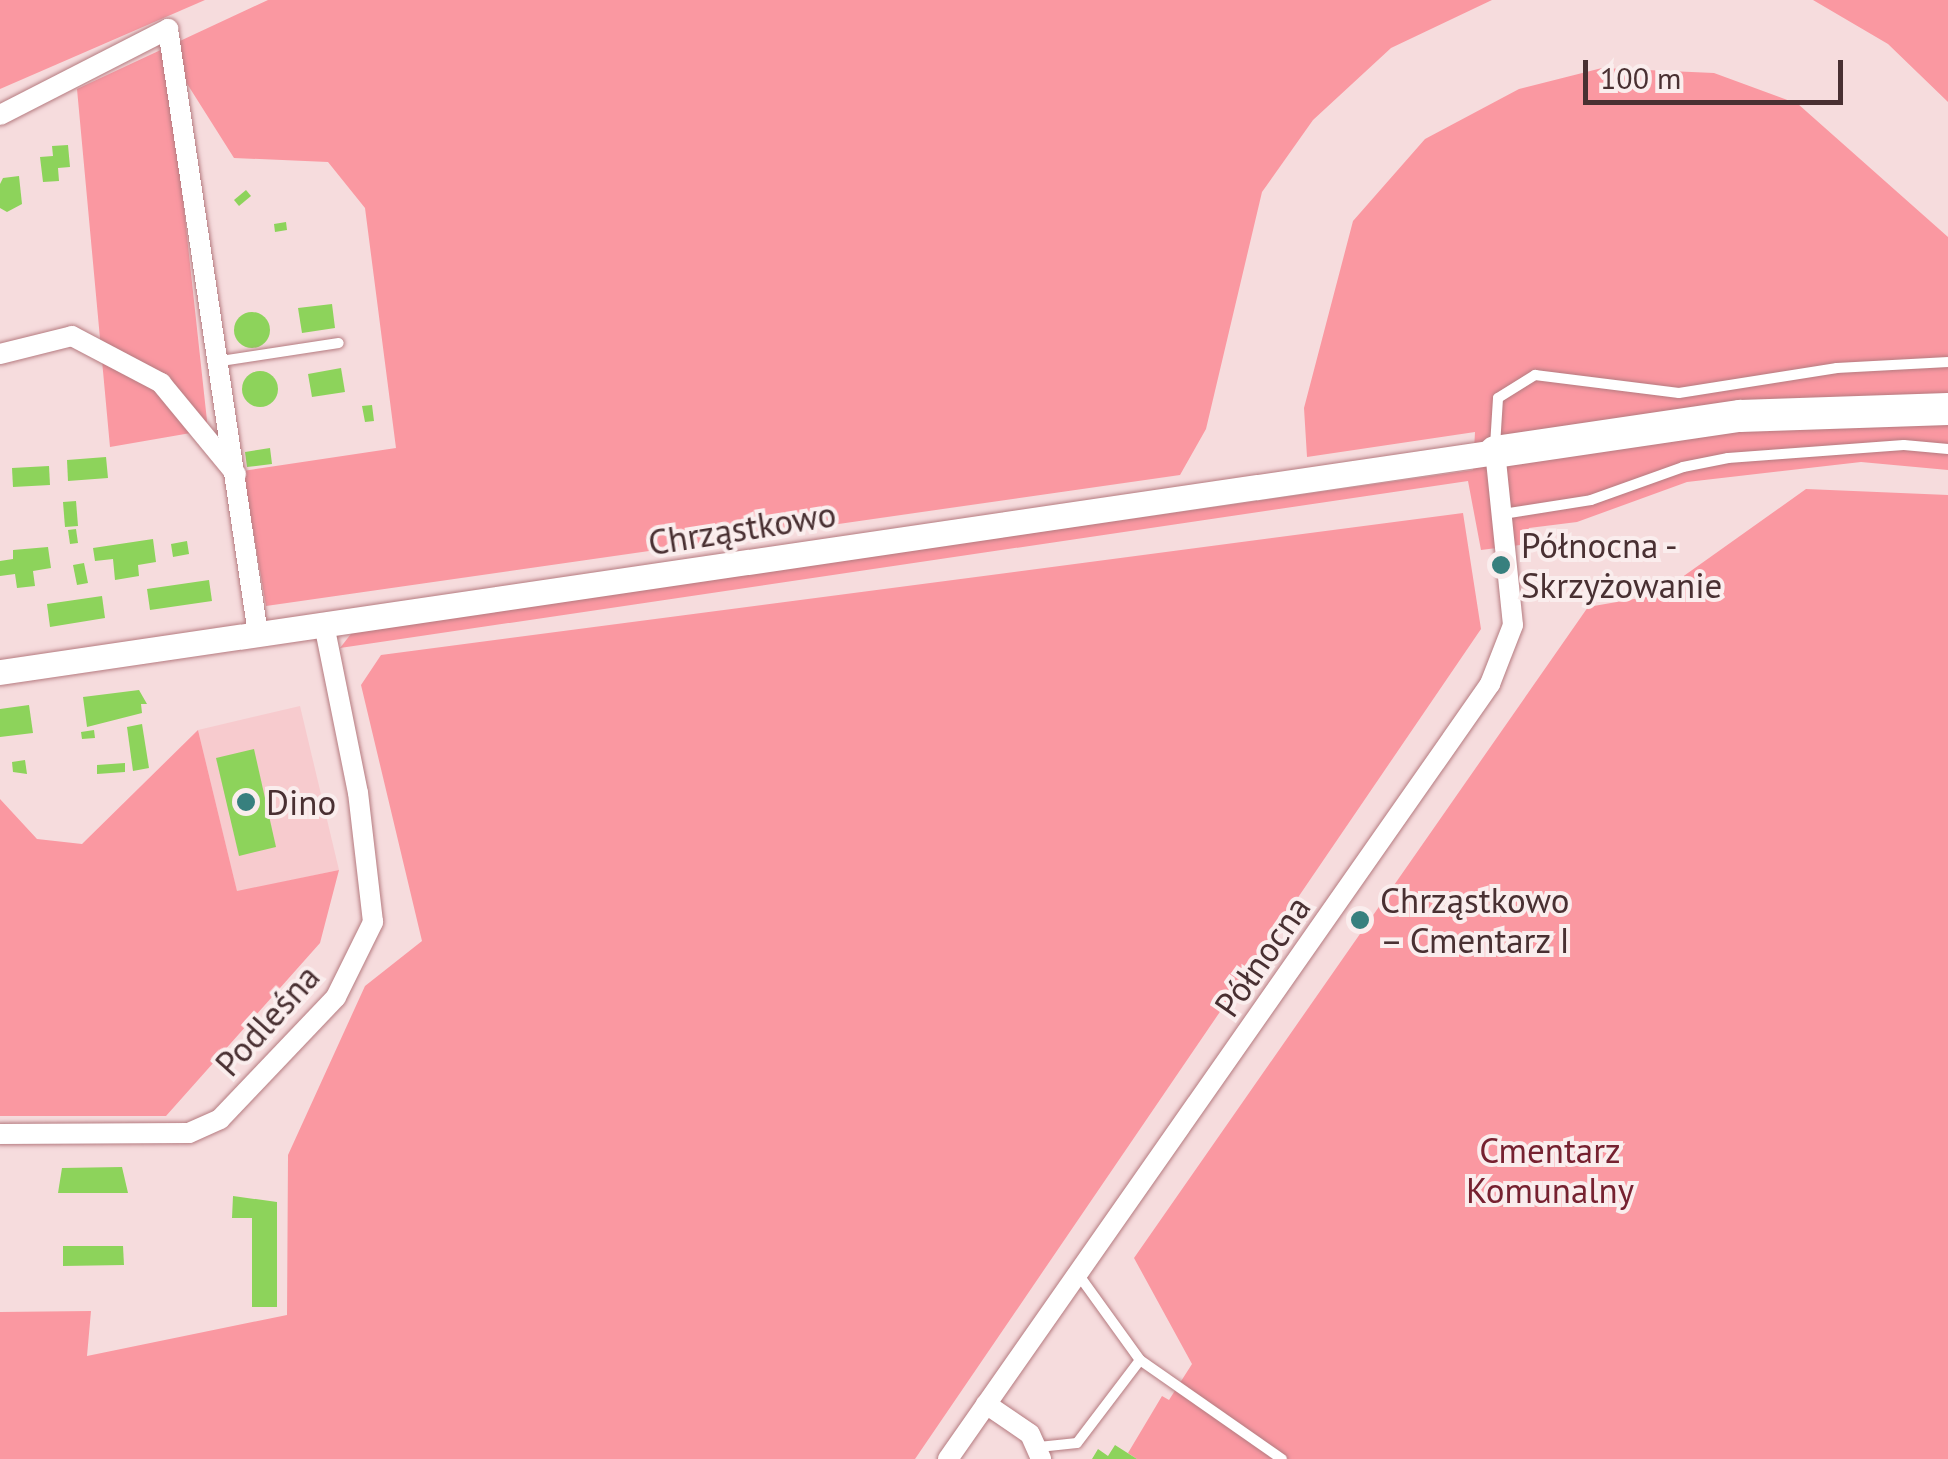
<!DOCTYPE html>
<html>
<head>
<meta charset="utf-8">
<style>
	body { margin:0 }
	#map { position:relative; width:1948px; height:1459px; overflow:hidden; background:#f6dcdd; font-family:"PT Sans",sans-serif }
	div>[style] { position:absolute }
	.built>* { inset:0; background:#f7cbce }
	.green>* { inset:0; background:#fa98a1 }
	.building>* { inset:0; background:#8dd35b }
	.round { border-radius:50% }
	.roads { filter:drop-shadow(0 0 2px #b57b80) drop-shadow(0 0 2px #b57b80) }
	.service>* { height:10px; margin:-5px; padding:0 5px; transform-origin:5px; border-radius:5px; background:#fff }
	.minor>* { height:20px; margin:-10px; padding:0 10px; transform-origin:10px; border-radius:10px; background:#fff }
	.tertiary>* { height:25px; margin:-12.5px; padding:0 12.5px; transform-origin:12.5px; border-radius:12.5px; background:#fff }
	.trunk>* { height:32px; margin:-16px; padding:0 16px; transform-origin:16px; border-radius:16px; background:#fff }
	.dots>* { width:28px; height:28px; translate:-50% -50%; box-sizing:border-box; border:5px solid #faeded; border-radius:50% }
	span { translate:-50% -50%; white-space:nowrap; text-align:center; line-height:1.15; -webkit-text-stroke:8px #faeded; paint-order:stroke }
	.street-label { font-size:35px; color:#493032 }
	.poi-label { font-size:35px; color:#493032 }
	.left { translate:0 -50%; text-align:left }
	.park-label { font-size:35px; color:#762130 }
	.scale { position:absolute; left:1583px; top:60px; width:260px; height:45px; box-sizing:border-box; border:5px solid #493032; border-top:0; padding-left:12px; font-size:30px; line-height:35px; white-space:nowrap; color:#493032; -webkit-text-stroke:8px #faeded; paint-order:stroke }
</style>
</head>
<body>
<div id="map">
	<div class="built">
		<div style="clip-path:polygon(300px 706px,339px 870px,237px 892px,198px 730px)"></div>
	</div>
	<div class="green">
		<div style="clip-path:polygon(0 0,205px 0,0 89px)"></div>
		<div style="clip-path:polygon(268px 0,1492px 0,1391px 48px,1313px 120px,1262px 192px,1206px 429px,1180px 475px,266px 606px,243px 471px,396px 448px,365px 208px,328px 162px,234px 158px,167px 52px,208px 430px,110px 447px,77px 89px)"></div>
		<div style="clip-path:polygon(1813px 0,1948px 0,1948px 102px,1888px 44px)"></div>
		<div style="clip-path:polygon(1602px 68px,1714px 73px,1798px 104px,1948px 237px,1948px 470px,1861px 462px,1687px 482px,1577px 522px,1529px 528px,1520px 545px,1481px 550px,1468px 481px,340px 648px,354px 630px,1473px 470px,1475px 432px,1307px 457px,1304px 408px,1353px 221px,1425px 139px,1519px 89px)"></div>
		<div style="clip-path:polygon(1806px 489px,1948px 495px,1948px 1459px,1137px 1459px,1128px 1453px,1162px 1396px,1169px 1400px,1192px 1364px,1134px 1258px,1588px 607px,1657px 595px)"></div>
		<div style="clip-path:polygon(1463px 513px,1481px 629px,915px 1459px,0 1459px,0 1312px,91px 1311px,87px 1356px,287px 1315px,288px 1155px,365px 986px,422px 941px,361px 685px,381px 655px)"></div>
		<div style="clip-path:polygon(198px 730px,237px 891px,339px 870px,320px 943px,166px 1116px,0 1116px,0 799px,37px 839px,82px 844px)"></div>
	</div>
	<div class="building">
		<div style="clip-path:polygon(68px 145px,70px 167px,58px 168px,59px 181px,43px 182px,40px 157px,53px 156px,52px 146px)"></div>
		<div style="clip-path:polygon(19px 176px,22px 204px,7px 212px,0 208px,0 184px,3px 178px)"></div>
		<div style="clip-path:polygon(246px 190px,251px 196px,239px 206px,234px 200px)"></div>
		<div style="clip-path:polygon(286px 222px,287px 230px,275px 232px,274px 224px)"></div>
		<div style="clip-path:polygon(332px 304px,335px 328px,302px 333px,298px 308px)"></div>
		<div class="round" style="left:234px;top:312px;width:36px;height:36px"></div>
		<div style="clip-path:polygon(341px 368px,345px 392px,312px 397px,308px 374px)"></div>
		<div class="round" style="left:242px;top:371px;width:36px;height:36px"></div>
		<div style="clip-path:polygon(372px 405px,374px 421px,365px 422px,362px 406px)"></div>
		<div style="clip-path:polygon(270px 448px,272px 464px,247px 467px,245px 452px)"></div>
		<div style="clip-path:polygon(106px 457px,108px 478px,68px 481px,67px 460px)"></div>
		<div style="clip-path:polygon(49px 466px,50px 485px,13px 487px,12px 468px)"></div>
		<div style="clip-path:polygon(76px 501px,78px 526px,65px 527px,63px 502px)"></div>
		<div style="clip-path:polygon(76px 529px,78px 543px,70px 544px,68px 530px)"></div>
		<div style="clip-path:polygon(153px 539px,156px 562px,138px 565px,139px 576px,115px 580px,113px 559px,95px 561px,93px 548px)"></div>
		<div style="clip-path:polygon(187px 541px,189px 554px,173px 557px,171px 544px)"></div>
		<div style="clip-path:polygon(48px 547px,51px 568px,33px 571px,35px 586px,17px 588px,15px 574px,0 576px,0 561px,13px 559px,13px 550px)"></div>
		<div style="clip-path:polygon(84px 563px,88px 583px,77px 585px,73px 565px)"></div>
		<div style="clip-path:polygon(209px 580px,212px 601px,150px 610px,147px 589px)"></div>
		<div style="clip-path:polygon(102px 596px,105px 618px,50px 627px,47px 604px)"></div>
		<div style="clip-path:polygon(139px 690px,147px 704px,141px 704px,142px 713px,87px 727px,83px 697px)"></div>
		<div style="clip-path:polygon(29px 705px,33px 733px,0 737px,0 709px)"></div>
		<div style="clip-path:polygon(142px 724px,149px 768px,133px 771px,127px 727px)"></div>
		<div style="clip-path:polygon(94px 730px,95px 738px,82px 739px,81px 732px)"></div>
		<div style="clip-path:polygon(254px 749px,276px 847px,239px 856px,216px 758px)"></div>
		<div style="clip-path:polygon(25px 760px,27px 774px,13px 772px,12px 762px)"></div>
		<div style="clip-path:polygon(125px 763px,125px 772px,97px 774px,97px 765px)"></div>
		<div style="clip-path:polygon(122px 1167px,128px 1193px,58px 1193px,62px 1168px)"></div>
		<div style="clip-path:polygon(233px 1196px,277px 1202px,277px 1307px,252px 1307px,252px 1218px,232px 1218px)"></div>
		<div style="clip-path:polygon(63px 1246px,123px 1246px,124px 1265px,63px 1266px)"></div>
		<div style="clip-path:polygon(1115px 1445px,1137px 1459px,1092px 1459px,1098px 1449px,1108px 1456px)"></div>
	</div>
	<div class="roads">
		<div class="service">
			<div style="left:221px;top:361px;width:119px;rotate:-8.7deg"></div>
			<div style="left:1495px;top:446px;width:48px;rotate:-86.4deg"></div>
			<div style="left:1498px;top:398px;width:44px;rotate:-31.9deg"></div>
			<div style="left:1535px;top:375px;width:145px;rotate:7.1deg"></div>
			<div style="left:1679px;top:393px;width:160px;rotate:-9deg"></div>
			<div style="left:1837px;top:368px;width:111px;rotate:-3.1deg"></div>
			<div style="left:1503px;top:514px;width:89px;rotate:-9deg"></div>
			<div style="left:1591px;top:500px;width:98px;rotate:-19.7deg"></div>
			<div style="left:1683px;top:467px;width:46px;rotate:-11.3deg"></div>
			<div style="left:1728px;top:458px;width:176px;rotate:-4.2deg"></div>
			<div style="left:1904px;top:445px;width:44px;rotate:5.2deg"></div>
			<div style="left:1140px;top:1360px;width:173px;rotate:34.9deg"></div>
			<div style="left:1039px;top:1447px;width:38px;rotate:-6deg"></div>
			<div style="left:1077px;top:1443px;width:104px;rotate:-52.8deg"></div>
			<div style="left:1140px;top:1360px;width:106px;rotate:-125.8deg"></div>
		</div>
		<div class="minor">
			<div style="left:0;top:115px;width:189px;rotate:-27.1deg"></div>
			<div style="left:168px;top:29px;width:612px;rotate:81.54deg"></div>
			<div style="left:0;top:354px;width:74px;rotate:-14deg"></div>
			<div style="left:72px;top:336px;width:101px;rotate:27.8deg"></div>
			<div style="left:161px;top:383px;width:118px;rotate:50.5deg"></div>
			<div style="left:0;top:1134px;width:189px;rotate:-0.3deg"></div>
			<div style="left:189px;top:1133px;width:34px;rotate:-24deg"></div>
			<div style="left:220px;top:1119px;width:168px;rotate:-46.4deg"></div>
			<div style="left:336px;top:997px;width:84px;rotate:-63.7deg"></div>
			<div style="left:373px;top:922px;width:130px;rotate:-96.6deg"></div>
			<div style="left:358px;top:793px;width:172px;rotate:-101.4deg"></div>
			<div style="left:986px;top:1404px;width:53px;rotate:34.3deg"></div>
			<div style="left:1030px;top:1434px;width:27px;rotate:66deg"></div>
			<div style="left:948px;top:1459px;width:946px;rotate:-55.03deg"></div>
			<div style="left:1490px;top:684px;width:63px;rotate:-68.7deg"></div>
			<div style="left:1513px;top:625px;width:174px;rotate:-95.9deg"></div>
		</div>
		<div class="tertiary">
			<div style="left:0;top:672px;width:1511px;rotate:-8.37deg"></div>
		</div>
		<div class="trunk">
			<div style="left:1495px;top:452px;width:248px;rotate:-8.4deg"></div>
			<div style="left:1740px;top:416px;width:208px;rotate:-1.9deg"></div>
		</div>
	</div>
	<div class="dots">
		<div style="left:1501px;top:565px;background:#37807e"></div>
		<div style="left:246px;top:802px;background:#37807e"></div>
		<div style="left:1360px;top:920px;background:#37807e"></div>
	</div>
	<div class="street-label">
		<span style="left:742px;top:528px;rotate:-9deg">Chrząstkowo</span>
		<span style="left:1262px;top:956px;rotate:-55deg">Północna</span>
		<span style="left:267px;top:1020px;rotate:-48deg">Podleśna</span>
	</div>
	<div class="poi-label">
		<span class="left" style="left:1521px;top:565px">Północna -<br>Skrzyżowanie</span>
		<span class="left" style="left:266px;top:802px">Dino</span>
		<span class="left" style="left:1380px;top:920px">Chrząstkowo<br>– Cmentarz I</span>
	</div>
	<div class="park-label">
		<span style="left:1550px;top:1170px">Cmentarz<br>Komunalny</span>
	</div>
	<div class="scale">100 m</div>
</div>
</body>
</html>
